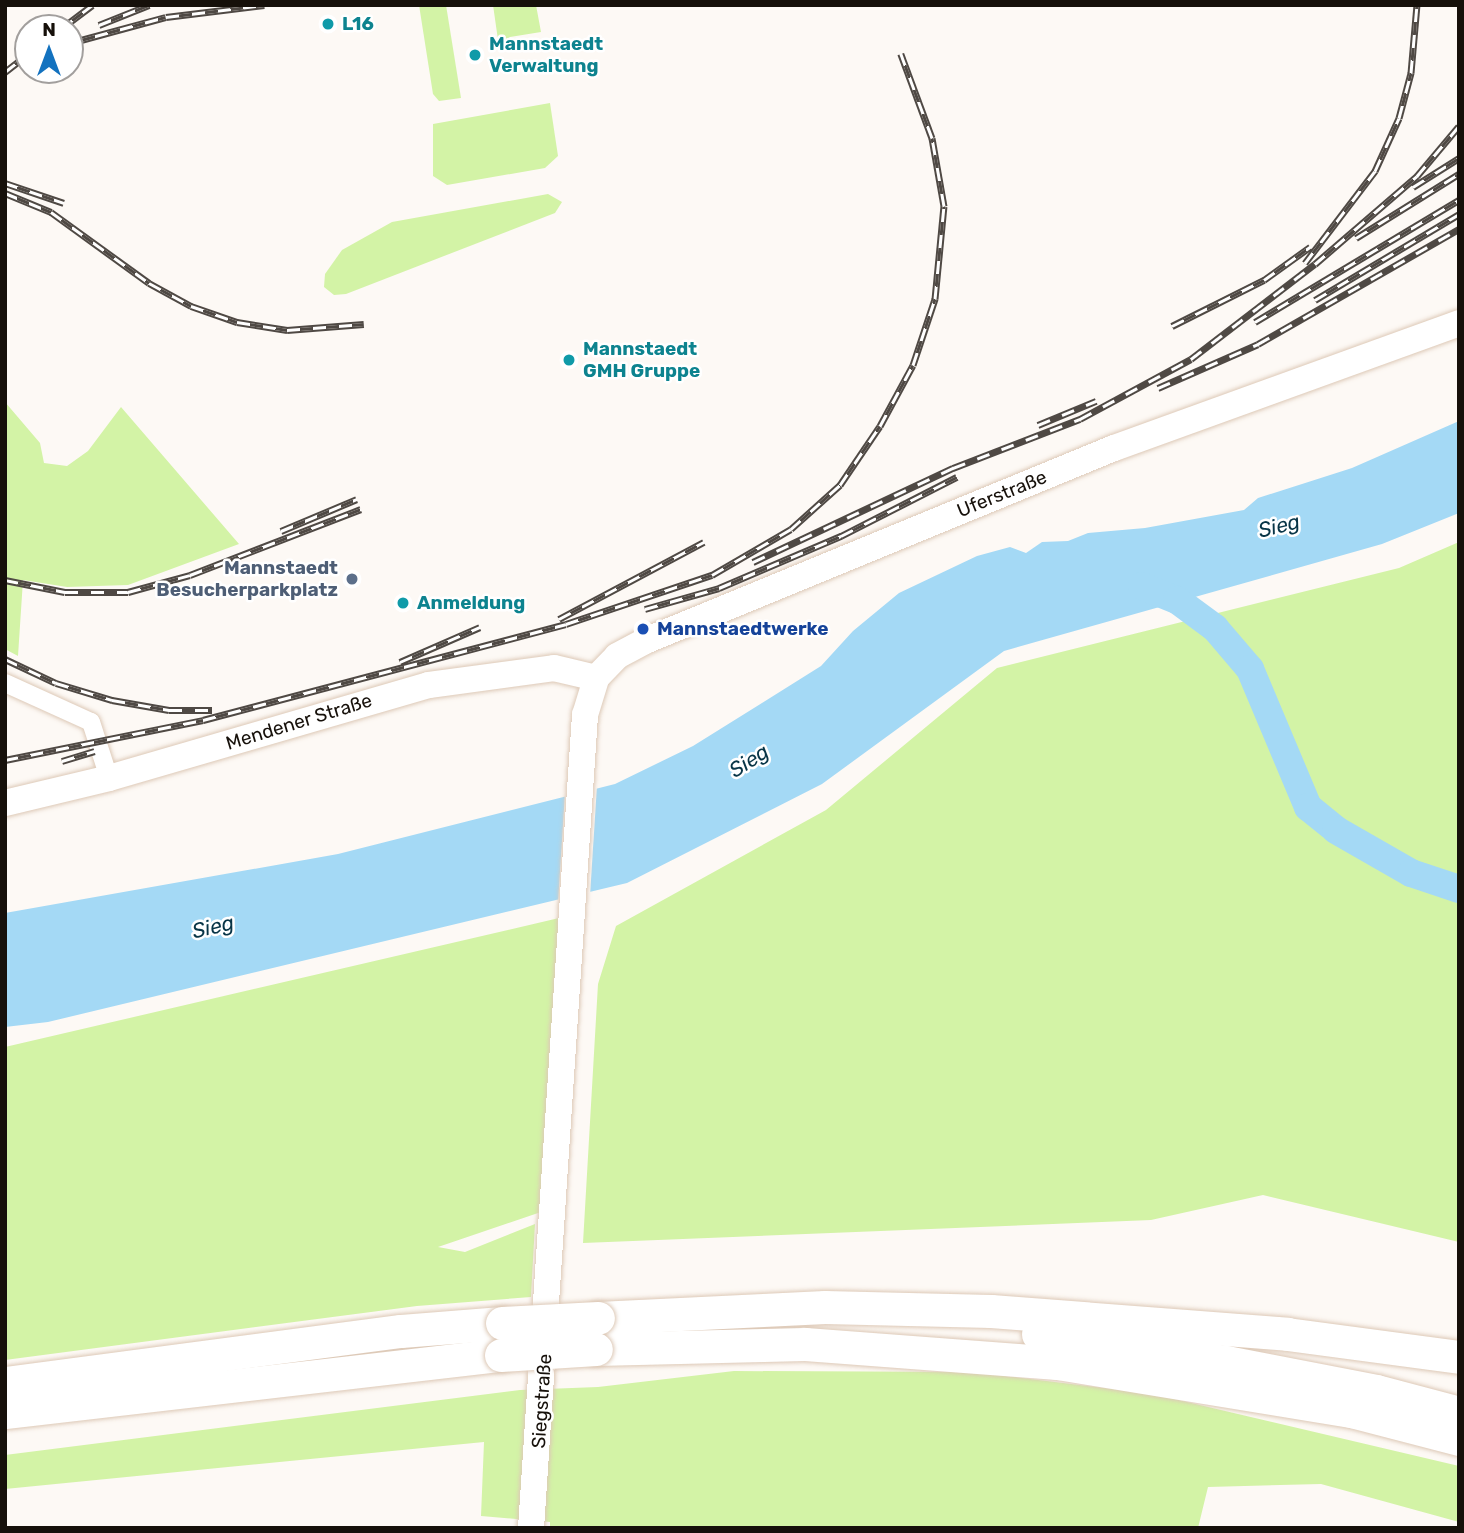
<!DOCTYPE html>
<html>
<head>
<meta charset="utf-8">
<style>
	body { margin:0 }
	#map { position:relative; width:1464px; height:1533px; overflow:hidden; background:#fdf9f5; font-family:Rubik,sans-serif }
	div>[style] { position:absolute }
	.green>* { inset:0; background:#d3f3a6 }
	.water>* { inset:0; background:#a4d9f5 }
	.pier>* { inset:0; background:#fdf9f5 }
	.river>* { height:28px; margin:-14px; padding:0 14px; transform-origin:14px; border-radius:14px; background:#a4d9f5 }
	.roads { filter:drop-shadow(0 0 2px #ddc9b7) drop-shadow(0 0 2px #ddc9b7) }
	.street>* { height:18px; margin:-9px; padding:0 9px; transform-origin:9px; border-radius:9px; background:#fff }
	.secondary>* { height:26px; margin:-13px; padding:0 13px; transform-origin:13px; border-radius:13px; background:#fff }
	.highway>* { height:33px; margin:-16.5px; padding:0 16.5px; transform-origin:16.5px; border-radius:16.5px; background:#fff }
	.rail>* { height:7px; margin-top:-3.5px; transform-origin:0; background:repeating-linear-gradient(90deg,#fff 0 13px,#4f4944 0 26px); box-sizing:border-box; border-block:2px solid #4f4944 }
	.bridges { filter:drop-shadow(0 0 2px #ddc9b7) drop-shadow(0 0 2px #ddc9b7) }
	.highway-bridge>* { height:33px; margin:-16.5px; padding:0 16.5px; transform-origin:16.5px; border-radius:16.5px; background:#fff }
	.dots>* { width:19px; height:19px; translate:-50% -50%; box-sizing:border-box; border:4px solid #fff; border-radius:50% }
	span { translate:-50% -50%; white-space:nowrap; text-align:center; line-height:1.15; -webkit-text-stroke:5px #fff; paint-order:stroke }
	.culture-label { font-size:19px; color:#0d838f; font-weight:700 }
	.left { translate:0 -50%; text-align:left }
	.street-label { font-size:19px; color:#16100a }
	.service-label { font-size:19px; color:#4e5e75; font-weight:700 }
	.right { translate:-100% -50%; text-align:right }
	.transit-label { font-size:19px; color:#164399; font-weight:700 }
	.water-label { font-size:21px; color:#083547; font-style:italic }
	.frame { position:absolute; inset:0; border:7px solid #16100a; pointer-events:none }
	.north { position:absolute; left:14px; top:14px; width:70px; height:70px; box-sizing:border-box; background:#fff; border:2px solid #a29f9d; border-radius:50%; rotate:0deg; font-size:19px; font-weight:700; line-height:28px; text-align:center; color:#16100a }
	.north::after { content:''; display:block; margin:auto; width:24px; height:32px; background:#1372bf; clip-path:polygon(50% 0,100% 100%,50% 72%,0 100%) }
</style>
</head>
<body>
<div id="map">
	<div class="green">
		<div style="clip-path:polygon(419px 5px,446px 5px,461px 98px,439px 101px,433px 94px)"></div>
		<div style="clip-path:polygon(493px 5px,536px 5px,541px 32px,510px 37px,499px 47px)"></div>
		<div style="clip-path:polygon(550px 103px,558px 156px,545px 168px,447px 185px,433px 176px,433px 124px)"></div>
		<div style="clip-path:polygon(548px 194px,562px 202px,555px 213px,346px 294px,334px 295px,324px 287px,325px 274px,342px 250px,392px 222px)"></div>
		<div style="clip-path:polygon(5px 402px,40px 443px,44px 463px,67px 466px,88px 451px,121px 407px,239px 544px,128px 585px,67px 587px,23px 580px,18px 656px,5px 649px)"></div>
		<div style="clip-path:polygon(1459px 542px,1459px 1242px,1263px 1195px,1151px 1220px,583px 1243px,598px 984px,616px 926px,826px 810px,997px 668px,1399px 568px)"></div>
		<div style="clip-path:polygon(559px 918px,541px 1212px,438px 1247px,465px 1252px,535px 1224px,531px 1297px,417px 1306px,5px 1360px,5px 1047px)"></div>
		<div style="clip-path:polygon(734px 1371px,972px 1372px,1153px 1394px,1459px 1466px,1459px 1522px,1321px 1484px,1208px 1487px,1198px 1528px,550px 1528px,550px 1522px,481px 1516px,484px 1442px,5px 1489px,5px 1455px,520px 1390px,598px 1387px)"></div>
	</div>
	<div class="water">
		<div style="clip-path:polygon(1459px 421px,1459px 513px,1382px 544px,1004px 651px,822px 784px,627px 883px,48px 1022px,5px 1027px,5px 913px,338px 854px,615px 784px,693px 746px,821px 666px,853px 631px,899px 593px,977px 556px,1010px 547px,1026px 553px,1042px 542px,1068px 541px,1088px 533px,1145px 528px,1244px 510px,1258px 498px,1352px 468px)"></div>
	</div>
	<div class="pier">
		<div style="clip-path:polygon(597px 785px,590px 896px,558px 904px,565px 793px)"></div>
	</div>
	<div class="river">
		<div style="left:1142px;top:586px;width:38px;rotate:22deg"></div>
		<div style="left:1177px;top:600px;width:47px;rotate:36.4deg"></div>
		<div style="left:1215px;top:628px;width:54px;rotate:49.5deg"></div>
		<div style="left:1250px;top:669px;width:150px;rotate:67.2deg"></div>
		<div style="left:1308px;top:807px;width:36px;rotate:39deg"></div>
		<div style="left:1336px;top:830px;width:86px;rotate:29.8deg"></div>
		<div style="left:1411px;top:873px;width:51px;rotate:18.4deg"></div>
	</div>
	<div class="roads">
		<div class="street">
			<div style="left:5px;top:683px;width:94px;rotate:24.4deg"></div>
			<div style="left:91px;top:722px;width:59px;rotate:72.2deg"></div>
		</div>
		<div class="secondary">
			<div style="left:5px;top:803px;width:107px;rotate:-13.5deg"></div>
			<div style="left:109px;top:778px;width:333px;rotate:-16.2deg"></div>
			<div style="left:429px;top:685px;width:126px;rotate:-7.7deg"></div>
			<div style="left:554px;top:668px;width:43px;rotate:13.4deg"></div>
			<div style="left:531px;top:1528px;width:815px;rotate:-86.2deg"></div>
			<div style="left:585px;top:715px;width:39px;rotate:-73deg"></div>
			<div style="left:596px;top:678px;width:30px;rotate:-46deg"></div>
			<div style="left:617px;top:656px;width:32px;rotate:-28deg"></div>
			<div style="left:645px;top:641px;width:507px;rotate:-22.37deg"></div>
			<div style="left:1114px;top:448px;width:367px;rotate:-19.9deg"></div>
		</div>
		<div class="highway">
			<div style="left:598px;top:1318px;width:227px;rotate:-2.8deg"></div>
			<div style="left:825px;top:1307px;width:166px;rotate:1.4deg"></div>
			<div style="left:991px;top:1311px;width:297px;rotate:4.4deg"></div>
			<div style="left:1287px;top:1334px;width:174px;rotate:7.6deg"></div>
			<div style="left:1038px;top:1334px;width:190px;rotate:8.5deg"></div>
			<div style="left:1226px;top:1362px;width:153px;rotate:10.9deg"></div>
			<div style="left:1376px;top:1391px;width:86px;rotate:14.8deg"></div>
			<div style="left:596px;top:1349px;width:209px;rotate:-1.4deg"></div>
			<div style="left:805px;top:1344px;width:253px;rotate:4.3deg"></div>
			<div style="left:1057px;top:1363px;width:298px;rotate:9.3deg"></div>
			<div style="left:1351px;top:1411px;width:112px;rotate:14.5deg"></div>
			<div style="left:5px;top:1383px;width:399px;rotate:-7.5deg"></div>
			<div style="left:401px;top:1331px;width:101px;rotate:-4.5deg"></div>
			<div style="left:5px;top:1412px;width:499px;rotate:-6.6deg"></div>
		</div>
	</div>
	<div class="rail">
		<div style="left:99px;top:25px;width:54px;rotate:-21.8deg"></div>
		<div style="left:62px;top:28px;width:38px;rotate:-37deg"></div>
		<div style="left:70px;top:43px;width:99px;rotate:-15.2deg"></div>
		<div style="left:166px;top:17px;width:99px;rotate:-7deg"></div>
		<div style="left:5px;top:72px;width:29px;rotate:-38deg"></div>
		<div style="left:5px;top:183px;width:62px;rotate:18.7deg"></div>
		<div style="left:1413px;top:187px;width:54px;rotate:-32.2deg"></div>
		<div style="left:5px;top:193px;width:50px;rotate:22.4deg"></div>
		<div style="left:51px;top:212px;width:121px;rotate:35.9deg"></div>
		<div style="left:149px;top:283px;width:48px;rotate:28.7deg"></div>
		<div style="left:191px;top:306px;width:49px;rotate:19.2deg"></div>
		<div style="left:237px;top:322px;width:51px;rotate:9.1deg"></div>
		<div style="left:287px;top:330px;width:77px;rotate:-4.5deg"></div>
		<div style="left:1356px;top:238px;width:121px;rotate:-31.9deg"></div>
		<div style="left:1305px;top:263px;width:116px;rotate:-52.7deg"></div>
		<div style="left:1375px;top:171px;width:58px;rotate:-65.6deg"></div>
		<div style="left:1399px;top:118px;width:47px;rotate:-75.1deg"></div>
		<div style="left:1411px;top:73px;width:68px;rotate:-85deg"></div>
		<div style="left:1315px;top:300px;width:168px;rotate:-30.8deg"></div>
		<div style="left:1255px;top:322px;width:238px;rotate:-30.9deg"></div>
		<div style="left:1172px;top:326px;width:103px;rotate:-26.6deg"></div>
		<div style="left:1264px;top:280px;width:57px;rotate:-35.7deg"></div>
		<div style="left:1158px;top:388px;width:109px;rotate:-23.7deg"></div>
		<div style="left:1258px;top:344px;width:232px;rotate:-29.8deg"></div>
		<div style="left:1038px;top:425px;width:63px;rotate:-22.5deg"></div>
		<div style="left:281px;top:531px;width:82px;rotate:-22.8deg"></div>
		<div style="left:753px;top:562px;width:221px;rotate:-25.2deg"></div>
		<div style="left:953px;top:468px;width:136px;rotate:-21.1deg"></div>
		<div style="left:1080px;top:419px;width:126px;rotate:-28.4deg"></div>
		<div style="left:1191px;top:359px;width:156px;rotate:-37.5deg"></div>
		<div style="left:1315px;top:264px;width:135px;rotate:-40.8deg"></div>
		<div style="left:1417px;top:176px;width:65px;rotate:-50deg"></div>
		<div style="left:5px;top:580px;width:61px;rotate:11.3deg"></div>
		<div style="left:65px;top:592px;width:63px"></div>
		<div style="left:128px;top:592px;width:64px;rotate:-15.3deg"></div>
		<div style="left:190px;top:575px;width:183px;rotate:-21.1deg"></div>
		<div style="left:645px;top:609px;width:77px;rotate:-15.8deg"></div>
		<div style="left:719px;top:588px;width:133px;rotate:-23.1deg"></div>
		<div style="left:841px;top:536px;width:130px;rotate:-27deg"></div>
		<div style="left:559px;top:619px;width:164px;rotate:-28deg"></div>
		<div style="left:5px;top:659px;width:56px;rotate:25.2deg"></div>
		<div style="left:56px;top:683px;width:59px;rotate:16.9deg"></div>
		<div style="left:112px;top:700px;width:58px;rotate:10deg"></div>
		<div style="left:169px;top:710px;width:43px"></div>
		<div style="left:400px;top:662px;width:87px;rotate:-23.6deg"></div>
		<div style="left:5px;top:760px;width:202px;rotate:-11.4deg"></div>
		<div style="left:203px;top:720px;width:375px;rotate:-14.8deg"></div>
		<div style="left:566px;top:624px;width:154px;rotate:-18.6deg"></div>
		<div style="left:712px;top:575px;width:91px;rotate:-30.2deg"></div>
		<div style="left:791px;top:529px;width:66px;rotate:-41.9deg"></div>
		<div style="left:840px;top:485px;width:71px;rotate:-55.9deg"></div>
		<div style="left:880px;top:426px;width:69px;rotate:-61.6deg"></div>
		<div style="left:913px;top:365px;width:70px;rotate:-71.6deg"></div>
		<div style="left:935px;top:299px;width:93px;rotate:-84.5deg"></div>
		<div style="left:944px;top:206px;width:69px;rotate:-100deg"></div>
		<div style="left:932px;top:138px;width:90px;rotate:-110.3deg"></div>
		<div style="left:62px;top:761px;width:34px;rotate:-17deg"></div>
	</div>
	<div class="bridges">
		<div class="highway-bridge">
			<div style="left:502px;top:1323px;width:96px;rotate:-3deg"></div>
			<div style="left:501px;top:1355px;width:95px;rotate:-3.6deg"></div>
		</div>
	</div>
	<div class="dots">
		<div style="left:328px;top:24px;background:#0f9aa8"></div>
		<div style="left:475px;top:55px;background:#0f9aa8"></div>
		<div style="left:569px;top:360px;background:#0f9aa8"></div>
		<div style="left:352px;top:579px;background:#5c6f8a"></div>
		<div style="left:403px;top:603px;background:#0f9aa8"></div>
		<div style="left:643px;top:629px;background:#1a4fb4"></div>
	</div>
	<div class="culture-label">
		<span class="left" style="left:342px;top:24px">L16</span>
		<span class="left" style="left:489px;top:55px">Mannstaedt<br>Verwaltung</span>
		<span class="left" style="left:583px;top:360px">Mannstaedt<br>GMH Gruppe</span>
		<span class="left" style="left:417px;top:603px">Anmeldung</span>
	</div>
	<div class="street-label">
		<span style="left:1002px;top:494px;rotate:-22deg">Uferstraße</span>
		<span style="left:299px;top:722px;rotate:-17deg">Mendener Straße</span>
		<span style="left:542px;top:1401px;rotate:-86deg">Siegstraße</span>
	</div>
	<div class="service-label">
		<span class="right" style="left:338px;top:579px">Mannstaedt<br>Besucherparkplatz</span>
	</div>
	<div class="transit-label">
		<span class="left" style="left:657px;top:629px">Mannstaedtwerke</span>
	</div>
	<div class="water-label">
		<span style="left:1279px;top:526px;rotate:-14deg">Sieg</span>
		<span style="left:749px;top:761px;rotate:-33deg">Sieg</span>
		<span style="left:213px;top:927px;rotate:-13deg">Sieg</span>
	</div>
	<div class="frame"></div>
	<div class="north">N</div>
</div>
</body>
</html>
